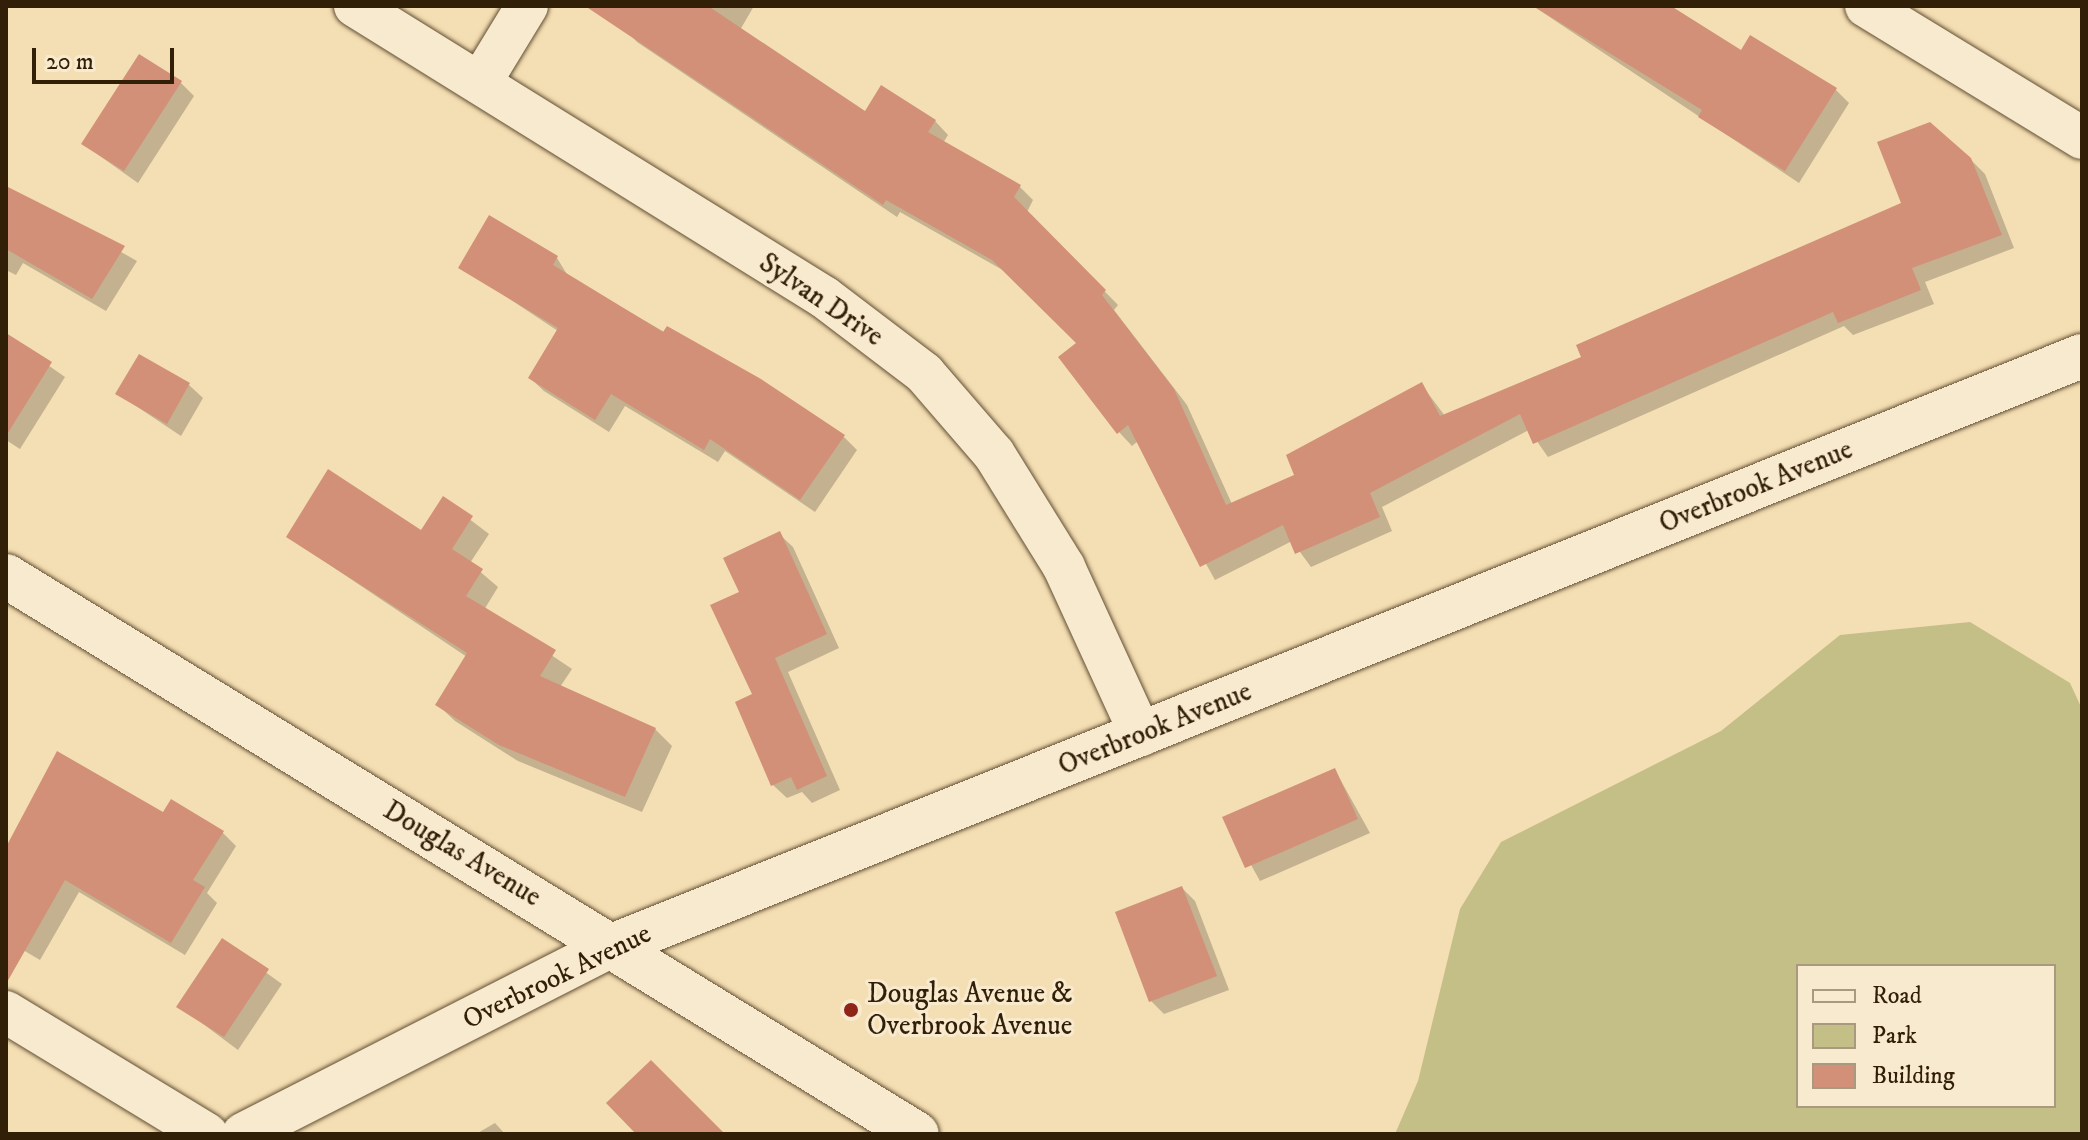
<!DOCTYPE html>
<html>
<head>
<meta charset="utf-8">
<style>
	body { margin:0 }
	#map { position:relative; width:2088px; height:1140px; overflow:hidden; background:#f4deb3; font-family:"IM FELL DW Pica",serif }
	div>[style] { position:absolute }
	.green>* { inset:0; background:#c4bf87 }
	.shadow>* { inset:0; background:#0003 }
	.building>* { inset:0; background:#d29079 }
	.roads { filter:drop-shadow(0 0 2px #624f33) drop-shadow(0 0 2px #624f33) }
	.minor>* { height:42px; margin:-21px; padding:0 21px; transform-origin:21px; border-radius:21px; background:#f8eace }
	.tertiary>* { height:44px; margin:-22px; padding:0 22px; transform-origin:22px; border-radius:22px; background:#f8eace }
	.secondary>* { height:44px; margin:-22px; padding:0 22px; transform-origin:22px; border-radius:22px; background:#f8eace }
	.dots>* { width:22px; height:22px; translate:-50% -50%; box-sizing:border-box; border:4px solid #f8eace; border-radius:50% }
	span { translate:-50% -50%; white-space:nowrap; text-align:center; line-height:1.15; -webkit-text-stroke:6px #f8eace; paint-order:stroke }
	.street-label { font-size:28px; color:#321f08 }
	.poi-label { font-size:28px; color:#321f08 }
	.left { translate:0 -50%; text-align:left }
	.frame { position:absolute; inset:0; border:8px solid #321f08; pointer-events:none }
	.legend { position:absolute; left:1796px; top:964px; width:260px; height:144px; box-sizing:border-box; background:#f8eace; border:2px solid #a9997f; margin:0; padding:10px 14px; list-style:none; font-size:24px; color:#321f08 }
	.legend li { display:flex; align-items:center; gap:16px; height:40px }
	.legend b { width:40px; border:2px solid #a9997f }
	.scale { position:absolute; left:32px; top:48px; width:142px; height:36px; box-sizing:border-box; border:4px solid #321f08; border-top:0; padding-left:10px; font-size:24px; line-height:28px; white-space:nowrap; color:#321f08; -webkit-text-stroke:6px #f8eace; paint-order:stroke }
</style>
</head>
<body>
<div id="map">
	<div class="green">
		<div style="clip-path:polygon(evenodd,1970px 622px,2070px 683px,2082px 709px,2082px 1134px,1395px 1134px,1418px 1081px,1460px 909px,1501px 842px,1721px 731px,1840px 635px,1970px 622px,1798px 966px,2054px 966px,2054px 1106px,1798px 1106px,1798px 966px)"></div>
	</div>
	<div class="shadow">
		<div style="clip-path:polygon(637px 6px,754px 6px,740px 30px,865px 113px,935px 121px,948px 135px,943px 143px,1020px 187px,1033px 200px,1027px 212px,1118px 305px,1114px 310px,1187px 405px,1232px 504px,1297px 476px,1421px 384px,1445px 416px,1584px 358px,1904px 204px,1970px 159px,1985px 174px,2014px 248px,1925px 282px,1934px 304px,1853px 335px,1844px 326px,1548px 457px,1529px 430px,1382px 507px,1392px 531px,1311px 567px,1292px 541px,1215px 580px,1138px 441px,1132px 446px,1119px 432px,1079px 344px,1008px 273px,900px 212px,897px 217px,637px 42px,624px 28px)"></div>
		<div style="clip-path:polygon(1533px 6px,1664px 6px,1742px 52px,1836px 90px,1849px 103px,1799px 183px)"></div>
		<div style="clip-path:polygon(180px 82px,194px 96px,138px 183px,83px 144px)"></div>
		<div style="clip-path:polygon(6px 187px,137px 261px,106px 311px,23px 263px,16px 275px,6px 270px)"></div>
		<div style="clip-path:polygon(490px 218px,557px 258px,568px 276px,843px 436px,857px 450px,815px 512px,725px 451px,718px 462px,625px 406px,609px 432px,544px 391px,530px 378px,558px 331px,461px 267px)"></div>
		<div style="clip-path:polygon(6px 336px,65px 377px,20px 449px,6px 440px)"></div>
		<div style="clip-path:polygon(189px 385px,203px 398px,181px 436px,118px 394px)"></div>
		<div style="clip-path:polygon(443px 499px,489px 534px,470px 563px,498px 587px,484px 610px,572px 669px,560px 687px,655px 729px,672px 746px,642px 812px,518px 761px,455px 721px,438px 705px,467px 657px,288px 537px,422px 532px)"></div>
		<div style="clip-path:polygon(779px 534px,793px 547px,839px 648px,788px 672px,840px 790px,812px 803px,802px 792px,787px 798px,773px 785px,742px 593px)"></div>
		<div style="clip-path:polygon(1335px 770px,1370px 833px,1260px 881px,1225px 818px)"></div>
		<div style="clip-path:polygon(164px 814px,222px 832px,236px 846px,207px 893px,217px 903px,185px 955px,79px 892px,40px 960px,6px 940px,6px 848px)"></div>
		<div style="clip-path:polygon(1182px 888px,1195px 901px,1229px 990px,1164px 1014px,1151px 1001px)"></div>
		<div style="clip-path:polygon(222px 941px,282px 984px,238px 1050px,179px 1006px)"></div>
		<div style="clip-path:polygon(495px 1123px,505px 1134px,476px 1134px)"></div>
	</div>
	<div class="building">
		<div style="clip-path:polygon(585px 6px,708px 6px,865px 111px,881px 85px,936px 120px,928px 132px,1021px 185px,1014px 197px,1106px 290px,1102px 295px,1174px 389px,1226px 505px,1294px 475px,1286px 455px,1422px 382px,1440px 416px,1581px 357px,1576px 345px,1901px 203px,1877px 142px,1930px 122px,1971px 158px,2002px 235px,1912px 268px,1921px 290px,1838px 323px,1833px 312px,1533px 444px,1520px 414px,1370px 493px,1380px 517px,1295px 554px,1283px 525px,1200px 567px,1128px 425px,1117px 434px,1058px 357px,1076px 343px,992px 260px,886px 200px,883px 205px)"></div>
		<div style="clip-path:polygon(1533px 6px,1671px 6px,1741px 50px,1750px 35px,1837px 88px,1785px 171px,1698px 117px,1702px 110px)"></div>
		<div style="clip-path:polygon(139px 54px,182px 81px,124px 171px,81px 144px)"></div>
		<div style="clip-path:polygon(6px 186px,125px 246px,92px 299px,6px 249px)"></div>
		<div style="clip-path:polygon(489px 215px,558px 256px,553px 265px,663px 332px,667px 326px,761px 379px,845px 435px,800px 500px,710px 439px,704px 450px,611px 394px,595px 420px,528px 378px,558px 328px,458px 268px)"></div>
		<div style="clip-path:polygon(6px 333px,52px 362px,6px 436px)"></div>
		<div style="clip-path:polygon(139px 354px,190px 383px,167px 424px,115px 394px)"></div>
		<div style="clip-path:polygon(328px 469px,421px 530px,443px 496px,473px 516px,452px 549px,483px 569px,466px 596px,556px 650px,540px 676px,656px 728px,625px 797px,499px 745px,435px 705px,467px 653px,286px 537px)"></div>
		<div style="clip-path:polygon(780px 531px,827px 634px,775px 658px,827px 776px,797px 790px,791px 777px,771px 786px,735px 702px,752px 694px,710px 605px,739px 592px,723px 558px)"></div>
		<div style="clip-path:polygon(57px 751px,163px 812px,171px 799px,224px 831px,193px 880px,205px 887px,171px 943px,65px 880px,6px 984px,6px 847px)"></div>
		<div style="clip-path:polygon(1335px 768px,1358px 819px,1245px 868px,1222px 817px)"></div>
		<div style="clip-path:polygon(1182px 886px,1217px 976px,1149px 1002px,1115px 912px)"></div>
		<div style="clip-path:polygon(222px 938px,269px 969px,224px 1037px,176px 1007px)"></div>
		<div style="clip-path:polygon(651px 1060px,725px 1134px,636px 1134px,606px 1103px)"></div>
	</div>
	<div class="roads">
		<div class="minor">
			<div style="left:355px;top:6px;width:552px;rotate:31.82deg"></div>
			<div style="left:824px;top:297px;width:126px;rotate:37.2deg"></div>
			<div style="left:924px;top:373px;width:107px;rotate:49.2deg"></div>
			<div style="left:994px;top:454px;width:133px;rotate:58.2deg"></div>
			<div style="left:1064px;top:567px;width:185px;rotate:65.4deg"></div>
			<div style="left:1866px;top:6px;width:253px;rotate:31.4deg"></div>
			<div style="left:480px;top:83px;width:90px;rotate:-58.6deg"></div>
			<div style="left:6px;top:1012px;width:235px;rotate:31.3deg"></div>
			<div style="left:243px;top:1134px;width:414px;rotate:-27deg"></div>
		</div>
		<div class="tertiary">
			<div style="left:612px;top:946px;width:1584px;rotate:-21.87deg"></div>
		</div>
		<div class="secondary">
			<div style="left:6px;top:576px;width:1068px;rotate:31.49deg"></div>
		</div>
	</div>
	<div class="dots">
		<div style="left:851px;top:1010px;background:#8f2418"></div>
	</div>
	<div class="street-label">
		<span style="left:821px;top:300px;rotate:34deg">Sylvan Drive</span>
		<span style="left:1756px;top:487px;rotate:-22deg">Overbrook Avenue</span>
		<span style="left:1155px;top:729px;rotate:-22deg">Overbrook Avenue</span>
		<span style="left:462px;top:854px;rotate:31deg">Douglas Avenue</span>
		<span style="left:557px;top:977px;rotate:-26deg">Overbrook Avenue</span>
	</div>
	<div class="poi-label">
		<span class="left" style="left:867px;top:1010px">Douglas Avenue &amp;<br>Overbrook Avenue</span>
	</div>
	<div class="frame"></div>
	<ul class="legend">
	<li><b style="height:10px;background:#f8eace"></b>Road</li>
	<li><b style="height:22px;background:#c4bf87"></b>Park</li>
	<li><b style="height:22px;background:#d29079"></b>Building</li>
	</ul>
	<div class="scale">20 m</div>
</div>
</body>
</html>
